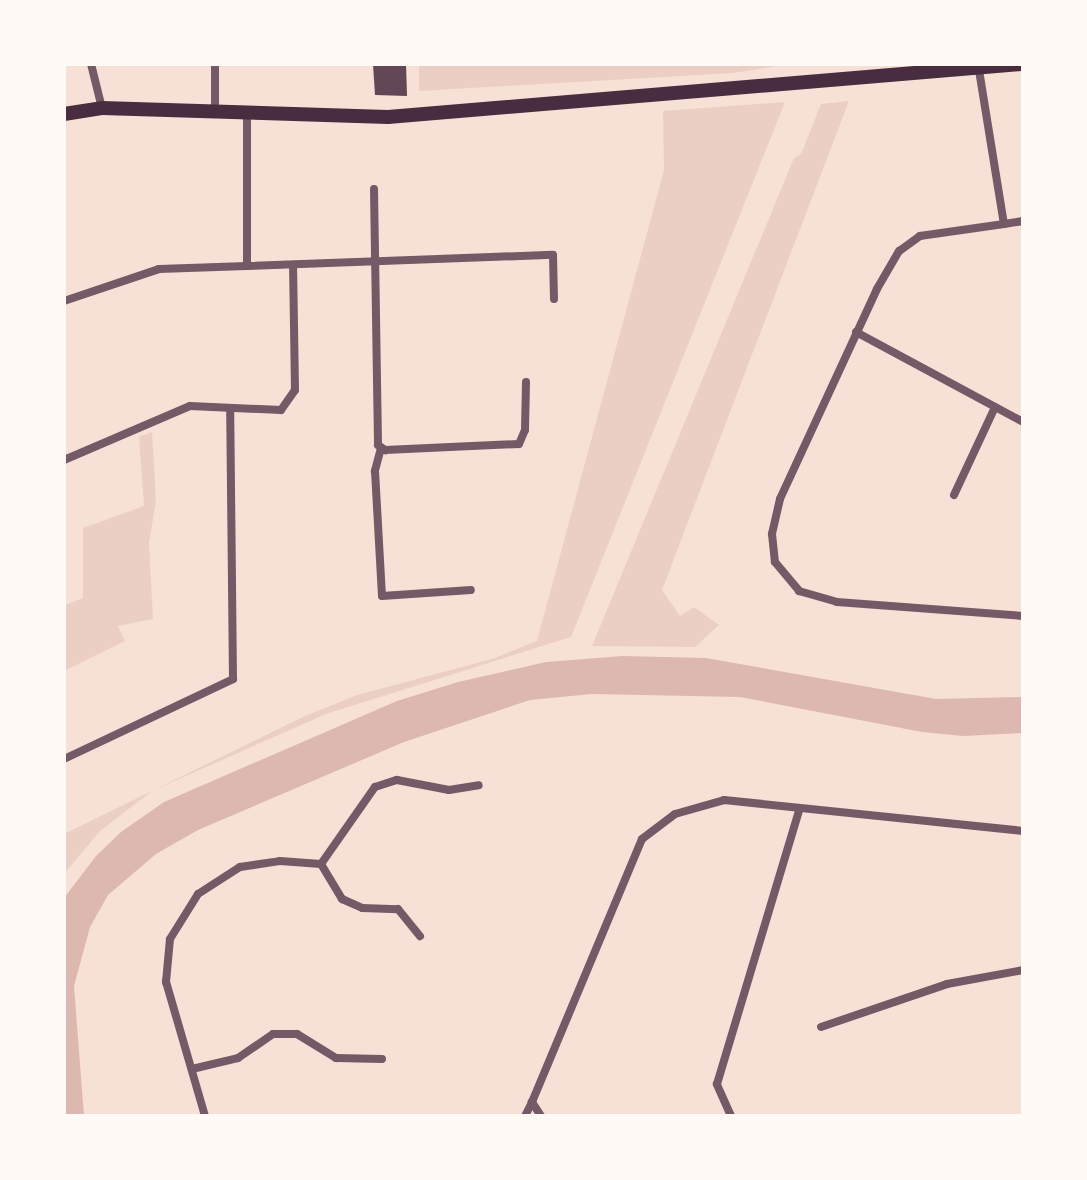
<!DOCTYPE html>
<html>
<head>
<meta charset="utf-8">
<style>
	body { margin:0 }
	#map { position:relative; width:1087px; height:1180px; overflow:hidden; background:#f7e1d7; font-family:Raleway,sans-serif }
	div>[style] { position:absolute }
	.green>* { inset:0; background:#ebcfc5 }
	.water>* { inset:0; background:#dcb8b0 }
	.building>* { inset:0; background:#644757 }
	.minor>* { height:8px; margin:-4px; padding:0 4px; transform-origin:4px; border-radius:4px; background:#755966 }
	.primary>* { height:14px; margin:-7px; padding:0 7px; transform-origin:7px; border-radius:7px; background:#4a2c40 }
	span { translate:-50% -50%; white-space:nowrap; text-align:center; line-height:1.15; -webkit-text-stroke:6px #fffaf5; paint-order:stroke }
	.frame { position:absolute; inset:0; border:66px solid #fffaf5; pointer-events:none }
</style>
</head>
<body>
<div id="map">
	<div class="green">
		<div style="clip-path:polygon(419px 64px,791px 64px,733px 73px,419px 91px)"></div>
		<div style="clip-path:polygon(849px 101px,662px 590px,680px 616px,694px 607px,719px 625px,695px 647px,592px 646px,794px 158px,801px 154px,821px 104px)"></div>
		<div style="clip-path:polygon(785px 102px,571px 637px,326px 714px,152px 791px,100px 831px,64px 874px,64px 834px,305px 716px,357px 695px,492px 659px,537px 641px,664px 170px,663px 111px)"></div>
		<div style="clip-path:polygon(152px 432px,156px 501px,149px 543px,153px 619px,118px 626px,125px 641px,64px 671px,64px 605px,83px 598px,83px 528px,144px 506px,139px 437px)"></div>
	</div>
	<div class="water">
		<div style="clip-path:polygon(623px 656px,706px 658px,936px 699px,1023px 697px,1023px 733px,963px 736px,922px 732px,740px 697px,592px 694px,530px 700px,404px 742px,198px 830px,156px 854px,108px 895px,90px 927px,74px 986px,84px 1116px,64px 1116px,64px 898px,96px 856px,121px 832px,164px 802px,397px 701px,458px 682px,546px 662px)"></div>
	</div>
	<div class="building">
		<div style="clip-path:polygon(373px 64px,406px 64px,407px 96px,375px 95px)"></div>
	</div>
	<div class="minor">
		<div style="left:91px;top:64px;width:45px;rotate:76deg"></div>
		<div style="left:979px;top:70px;width:156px;rotate:80.8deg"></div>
		<div style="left:1004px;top:224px;width:85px;rotate:171.9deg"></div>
		<div style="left:920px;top:236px;width:26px;rotate:144deg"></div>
		<div style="left:899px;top:251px;width:44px;rotate:120.1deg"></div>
		<div style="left:877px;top:289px;width:231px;rotate:114.8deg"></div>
		<div style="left:780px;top:499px;width:36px;rotate:103deg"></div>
		<div style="left:772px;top:534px;width:28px;rotate:84deg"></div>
		<div style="left:775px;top:562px;width:38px;rotate:50deg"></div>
		<div style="left:799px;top:591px;width:40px;rotate:16deg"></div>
		<div style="left:837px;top:602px;width:187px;rotate:4.3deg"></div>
		<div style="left:215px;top:111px;width:47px;rotate:-90deg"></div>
		<div style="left:374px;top:189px;width:256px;rotate:89.1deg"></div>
		<div style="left:378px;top:445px;width:9px;rotate:36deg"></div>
		<div style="left:385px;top:450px;width:134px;rotate:-2.6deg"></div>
		<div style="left:519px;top:444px;width:15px;rotate:-67deg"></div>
		<div style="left:525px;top:430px;width:48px;rotate:-88.8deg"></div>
		<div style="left:1004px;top:224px;width:19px;rotate:-9deg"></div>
		<div style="left:247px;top:266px;width:306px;rotate:-2.1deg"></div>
		<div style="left:553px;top:255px;width:44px;rotate:88.7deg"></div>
		<div style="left:64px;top:301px;width:100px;rotate:-18.6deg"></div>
		<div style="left:159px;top:269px;width:88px;rotate:-2deg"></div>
		<div style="left:247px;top:266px;width:153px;rotate:-90deg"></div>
		<div style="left:856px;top:332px;width:190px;rotate:28.3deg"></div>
		<div style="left:381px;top:448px;width:24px;rotate:105deg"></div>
		<div style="left:375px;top:471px;width:125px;rotate:86.8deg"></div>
		<div style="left:382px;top:596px;width:89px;rotate:-3.9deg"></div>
		<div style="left:64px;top:460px;width:137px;rotate:-23.2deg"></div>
		<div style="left:190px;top:406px;width:91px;rotate:2.5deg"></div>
		<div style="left:281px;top:410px;width:24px;rotate:-55deg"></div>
		<div style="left:295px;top:390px;width:125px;rotate:-90.9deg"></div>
		<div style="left:954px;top:495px;width:97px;rotate:-65deg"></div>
		<div style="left:64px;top:759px;width:187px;rotate:-25.3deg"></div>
		<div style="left:233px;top:679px;width:271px;rotate:-90.6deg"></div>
		<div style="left:321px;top:864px;width:41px;rotate:59deg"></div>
		<div style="left:342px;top:899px;width:22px;rotate:24deg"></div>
		<div style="left:362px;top:908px;width:36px;rotate:2deg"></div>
		<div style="left:398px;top:909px;width:35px;rotate:51deg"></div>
		<div style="left:821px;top:1027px;width:133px;rotate:-18.8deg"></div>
		<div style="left:947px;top:984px;width:77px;rotate:-10.4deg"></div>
		<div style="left:192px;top:1069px;width:47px;rotate:-13.4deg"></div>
		<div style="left:238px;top:1058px;width:42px;rotate:-34.4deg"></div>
		<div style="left:273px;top:1034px;width:24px"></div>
		<div style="left:297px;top:1034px;width:46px;rotate:31.6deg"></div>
		<div style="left:336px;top:1058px;width:46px;rotate:1.2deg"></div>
		<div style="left:205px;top:1116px;width:140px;rotate:-106.2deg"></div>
		<div style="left:166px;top:982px;width:43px;rotate:-84.7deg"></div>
		<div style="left:170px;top:939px;width:53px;rotate:-58.1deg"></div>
		<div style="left:198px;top:894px;width:50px;rotate:-32.7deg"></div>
		<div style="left:240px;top:867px;width:40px;rotate:-8.5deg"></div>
		<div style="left:280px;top:861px;width:41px;rotate:4.2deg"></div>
		<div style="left:321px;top:864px;width:94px;rotate:-55deg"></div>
		<div style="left:375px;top:787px;width:23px;rotate:-18deg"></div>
		<div style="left:397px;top:780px;width:53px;rotate:10.9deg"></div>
		<div style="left:449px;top:790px;width:30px;rotate:-9deg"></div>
		<div style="left:525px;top:1116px;width:16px;rotate:-63deg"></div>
		<div style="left:541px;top:1116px;width:17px;rotate:-123deg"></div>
		<div style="left:532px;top:1102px;width:285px;rotate:-67.3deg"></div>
		<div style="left:642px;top:839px;width:41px;rotate:-37.1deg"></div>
		<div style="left:675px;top:814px;width:51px;rotate:-15.9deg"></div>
		<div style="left:724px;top:800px;width:301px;rotate:5.9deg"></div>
		<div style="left:731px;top:1116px;width:35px;rotate:-114deg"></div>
		<div style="left:717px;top:1084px;width:286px;rotate:-73.3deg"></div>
	</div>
	<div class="primary">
		<div style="left:64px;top:114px;width:38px;rotate:-9deg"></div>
		<div style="left:102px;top:108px;width:286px;rotate:1.8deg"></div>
		<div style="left:388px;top:117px;width:635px;rotate:-4.79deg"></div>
	</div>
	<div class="frame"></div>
</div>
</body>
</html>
